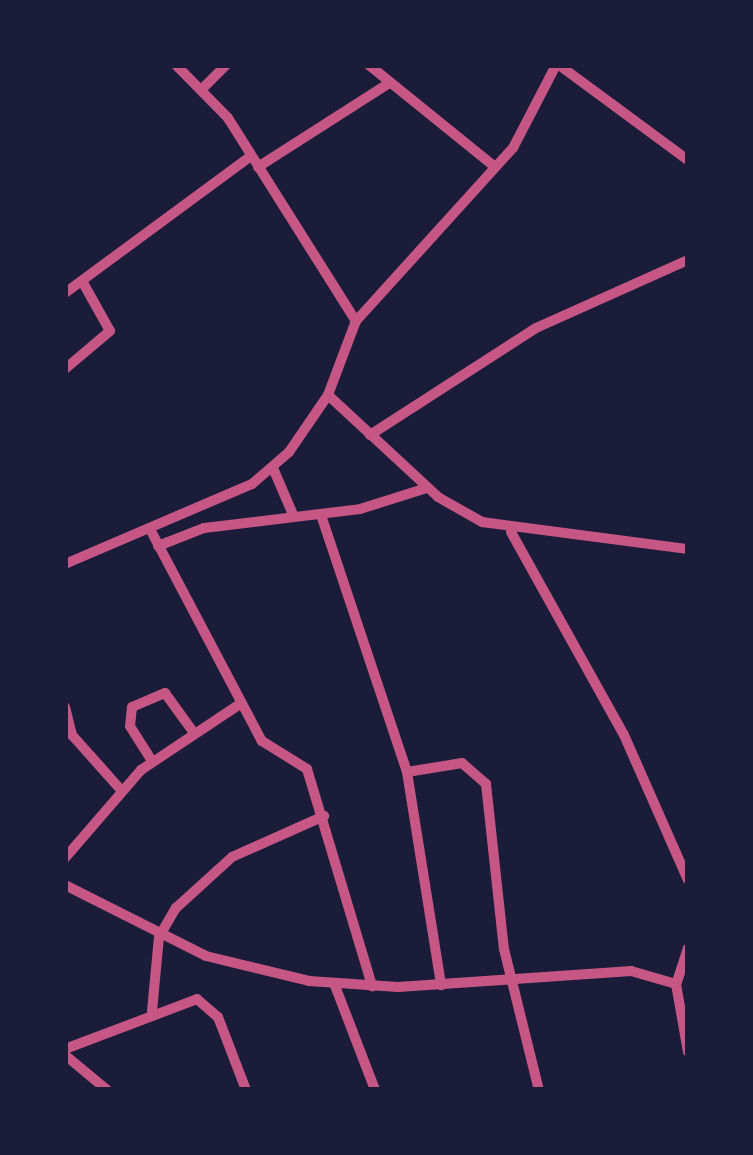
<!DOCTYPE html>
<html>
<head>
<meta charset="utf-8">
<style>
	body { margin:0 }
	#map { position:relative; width:753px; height:1155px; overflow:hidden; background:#1b1b3a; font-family:"Libre Baskerville",serif }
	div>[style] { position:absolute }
	.minor>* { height:10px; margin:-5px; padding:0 5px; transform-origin:5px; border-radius:5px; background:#c65784 }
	span { translate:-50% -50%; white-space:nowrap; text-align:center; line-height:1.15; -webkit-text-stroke:10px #1b1b3a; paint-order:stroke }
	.frame { position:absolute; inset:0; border:68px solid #1b1b3a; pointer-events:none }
</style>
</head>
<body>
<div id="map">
	<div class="minor">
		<div style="left:176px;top:65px;width:74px;rotate:45.5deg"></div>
		<div style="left:228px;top:118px;width:240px;rotate:57.8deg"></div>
		<div style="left:369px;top:65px;width:162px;rotate:39deg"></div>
		<div style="left:559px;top:65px;width:160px;rotate:36.4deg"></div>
		<div style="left:202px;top:89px;width:34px;rotate:-45deg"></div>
		<div style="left:258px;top:167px;width:154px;rotate:-32.6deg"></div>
		<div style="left:65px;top:293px;width:231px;rotate:-36.4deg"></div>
		<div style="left:65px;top:369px;width:59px;rotate:-40.2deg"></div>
		<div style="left:110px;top:331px;width:57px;rotate:-119.2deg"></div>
		<div style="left:328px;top:395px;width:150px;rotate:42.8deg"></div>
		<div style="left:438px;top:497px;width:51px;rotate:29.6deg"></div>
		<div style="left:482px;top:522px;width:208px;rotate:7.5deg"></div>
		<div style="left:370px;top:435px;width:197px;rotate:-32.8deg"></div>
		<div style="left:536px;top:328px;width:167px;rotate:-24.1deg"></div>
		<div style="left:273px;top:468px;width:53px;rotate:66.8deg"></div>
		<div style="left:321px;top:515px;width:271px;rotate:71.5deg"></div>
		<div style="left:407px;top:772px;width:216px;rotate:80.9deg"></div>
		<div style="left:150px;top:529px;width:240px;rotate:62.2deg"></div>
		<div style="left:262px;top:741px;width:53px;rotate:31.9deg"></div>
		<div style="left:307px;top:769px;width:227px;rotate:73.3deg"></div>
		<div style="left:511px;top:532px;width:232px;rotate:60.9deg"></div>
		<div style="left:624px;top:735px;width:158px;rotate:66.2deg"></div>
		<div style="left:158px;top:546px;width:49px;rotate:-21.4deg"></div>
		<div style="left:204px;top:528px;width:157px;rotate:-6.9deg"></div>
		<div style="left:360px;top:509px;width:70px;rotate:-17.4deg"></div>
		<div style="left:65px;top:564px;width:203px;rotate:-23.2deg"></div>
		<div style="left:252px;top:484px;width:49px;rotate:-40.9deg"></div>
		<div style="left:289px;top:452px;width:69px;rotate:-55.6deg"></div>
		<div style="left:328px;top:395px;width:79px;rotate:-69.3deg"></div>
		<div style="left:356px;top:321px;width:234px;rotate:-47.8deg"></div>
		<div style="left:513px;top:148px;width:93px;rotate:-62.6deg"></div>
		<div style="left:65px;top:707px;width:29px;rotate:76deg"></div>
		<div style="left:72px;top:735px;width:74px;rotate:48.3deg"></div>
		<div style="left:152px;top:761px;width:41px;rotate:-122.2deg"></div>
		<div style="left:130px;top:726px;width:19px;rotate:-84deg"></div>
		<div style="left:132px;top:707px;width:36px;rotate:-23deg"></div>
		<div style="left:165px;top:693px;width:49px;rotate:54.1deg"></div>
		<div style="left:407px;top:772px;width:56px;rotate:-9.3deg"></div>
		<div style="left:462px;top:763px;width:32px;rotate:41deg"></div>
		<div style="left:486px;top:784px;width:166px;rotate:83.8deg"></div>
		<div style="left:504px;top:949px;width:145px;rotate:76.1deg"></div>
		<div style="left:65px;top:858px;width:116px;rotate:-49.2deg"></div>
		<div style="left:141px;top:770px;width:119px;rotate:-33.7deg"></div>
		<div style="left:65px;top:885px;width:158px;rotate:26.7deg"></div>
		<div style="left:206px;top:956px;width:106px;rotate:13.6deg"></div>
		<div style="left:309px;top:981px;width:89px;rotate:3.9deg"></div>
		<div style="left:398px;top:987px;width:234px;rotate:-3.9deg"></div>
		<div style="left:631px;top:971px;width:47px;rotate:16.1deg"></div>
		<div style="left:688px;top:948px;width:38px;rotate:108deg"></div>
		<div style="left:676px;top:984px;width:69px;rotate:80deg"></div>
		<div style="left:334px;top:983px;width:115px;rotate:69deg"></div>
		<div style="left:152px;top:1011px;width:74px;rotate:-84.6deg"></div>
		<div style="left:159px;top:937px;width:34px;rotate:-60deg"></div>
		<div style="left:176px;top:908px;width:76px;rotate:-42.3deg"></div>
		<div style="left:232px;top:857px;width:101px;rotate:-24deg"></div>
		<div style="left:65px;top:1049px;width:141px;rotate:-20.7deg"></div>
		<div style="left:197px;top:999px;width:28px;rotate:41deg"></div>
		<div style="left:218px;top:1017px;width:78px;rotate:69deg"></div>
		<div style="left:65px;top:1055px;width:55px;rotate:39.8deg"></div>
	</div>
	<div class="frame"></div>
</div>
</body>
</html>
